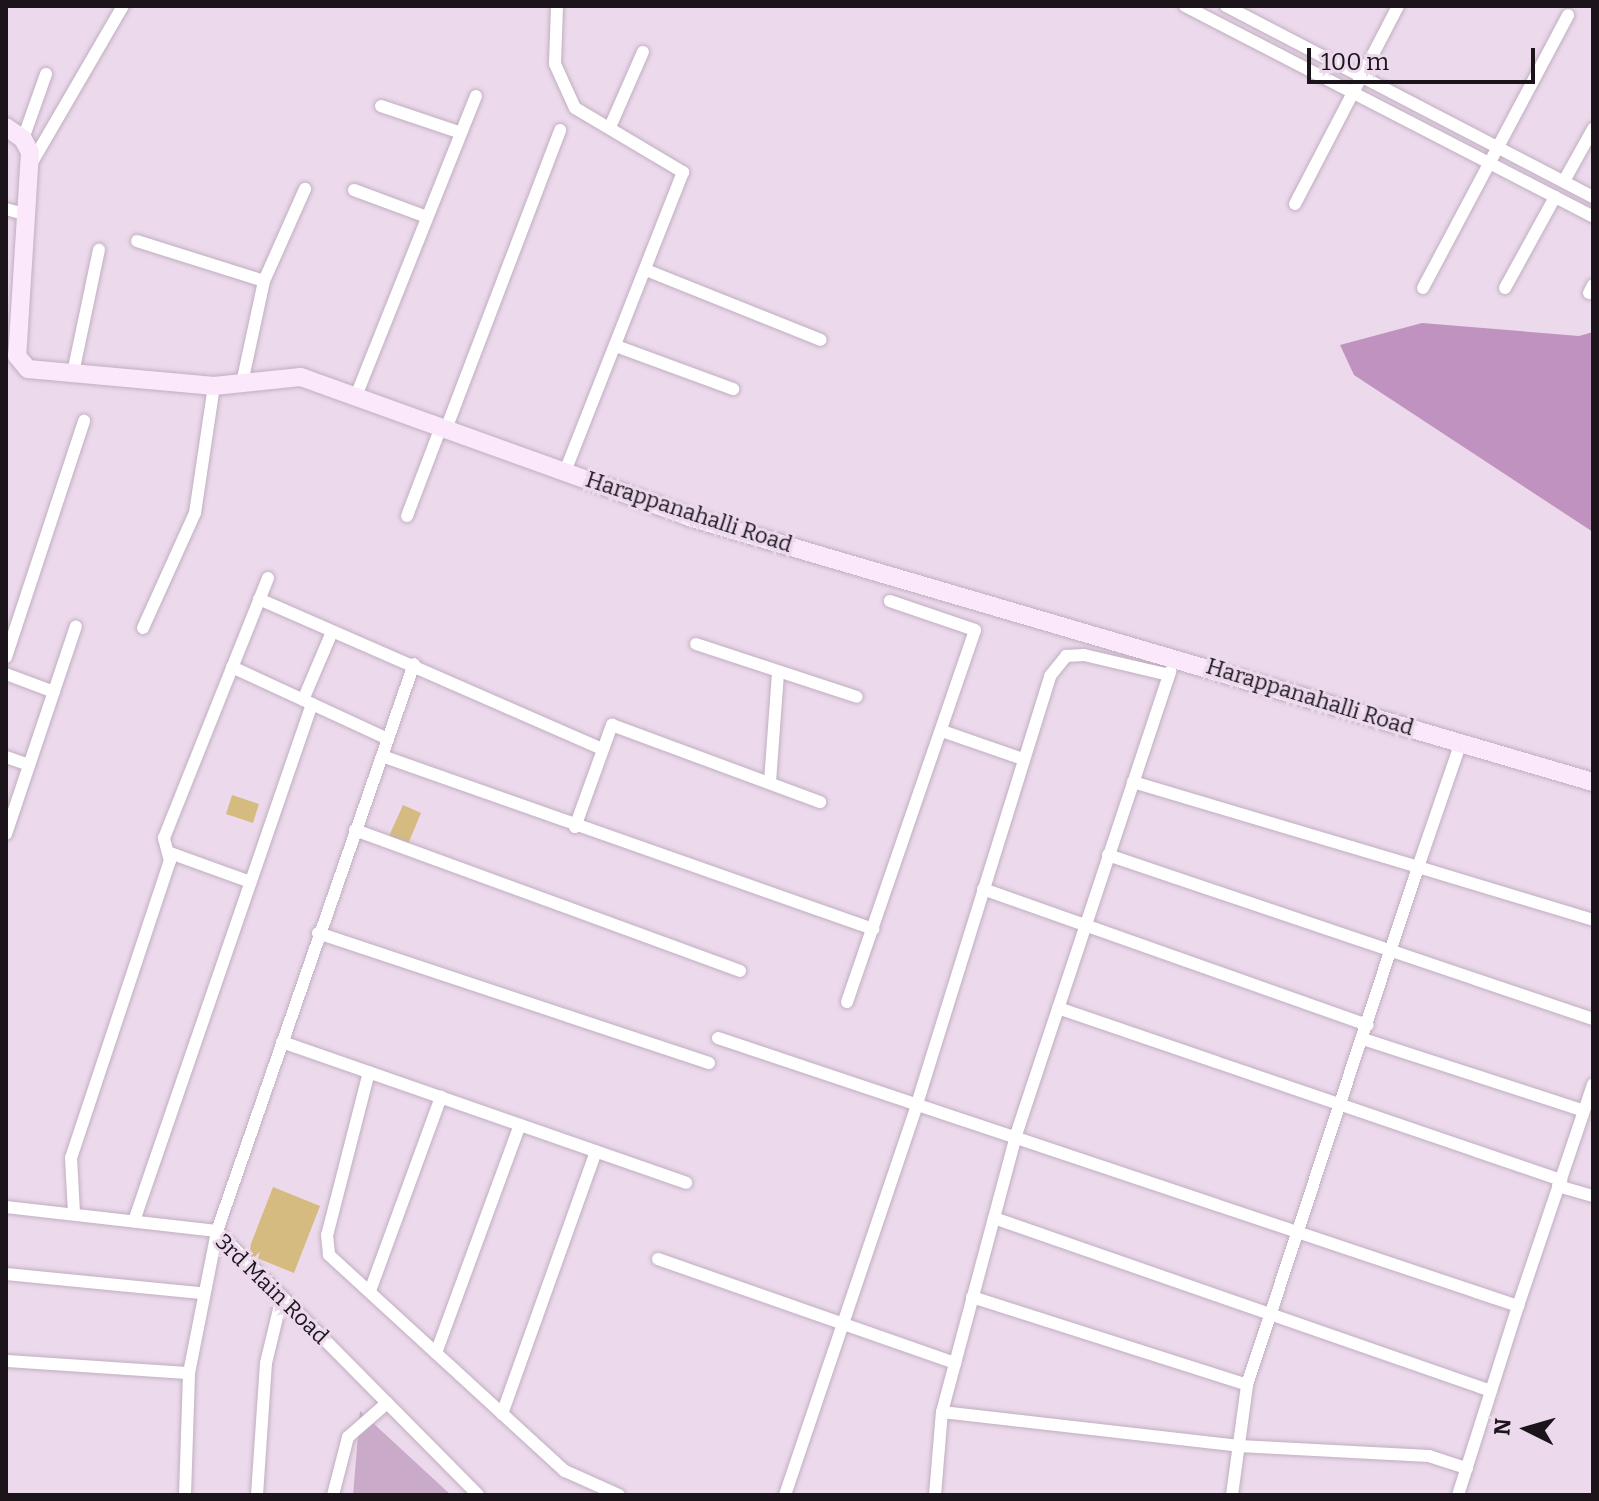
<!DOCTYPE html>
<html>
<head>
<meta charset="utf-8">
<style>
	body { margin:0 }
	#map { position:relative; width:1599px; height:1501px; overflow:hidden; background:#ecdaec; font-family:Bitter,serif }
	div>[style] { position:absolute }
	.green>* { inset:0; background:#c9abc9 }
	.water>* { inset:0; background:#bf92bf }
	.building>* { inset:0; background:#d5bb80 }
	.roads { filter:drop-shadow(0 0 2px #c0afc0) drop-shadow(0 0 2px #c0afc0) }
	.street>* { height:12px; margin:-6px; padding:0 6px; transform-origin:6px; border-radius:6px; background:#fff }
	.secondary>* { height:18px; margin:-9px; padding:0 9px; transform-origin:9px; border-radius:9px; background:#fbe9fb }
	span { translate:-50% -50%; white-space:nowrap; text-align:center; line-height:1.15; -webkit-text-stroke:6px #ecdaec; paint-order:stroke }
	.street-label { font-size:22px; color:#1b151b }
	.frame { position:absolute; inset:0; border:8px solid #1b151b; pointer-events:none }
	.north { position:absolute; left:1487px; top:1389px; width:80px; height:80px; -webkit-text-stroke:6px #ecdaec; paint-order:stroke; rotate:275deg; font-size:22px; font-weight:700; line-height:32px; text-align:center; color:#1b151b }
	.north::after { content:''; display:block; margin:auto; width:28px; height:36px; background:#1b151b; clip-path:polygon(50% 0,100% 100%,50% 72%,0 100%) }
	.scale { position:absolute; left:1307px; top:48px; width:228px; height:36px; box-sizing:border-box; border:4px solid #1b151b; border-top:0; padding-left:10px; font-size:24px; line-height:28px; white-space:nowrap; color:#1b151b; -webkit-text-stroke:6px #ecdaec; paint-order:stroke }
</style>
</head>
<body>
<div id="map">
	<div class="green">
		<div style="clip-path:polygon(360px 1411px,451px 1495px,353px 1495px)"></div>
	</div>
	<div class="water">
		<div style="clip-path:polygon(1422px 323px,1579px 336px,1593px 332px,1593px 532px,1354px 375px,1340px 345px)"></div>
	</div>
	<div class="building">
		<div style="clip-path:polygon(232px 795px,259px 804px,253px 823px,226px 814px)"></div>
		<div style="clip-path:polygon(403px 805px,421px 813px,408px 844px,389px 836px)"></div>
		<div style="clip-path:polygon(273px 1187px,320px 1206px,294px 1273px,247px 1254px)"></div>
	</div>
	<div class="roads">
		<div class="street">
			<div style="left:557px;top:6px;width:58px;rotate:92deg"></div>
			<div style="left:555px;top:64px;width:48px;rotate:65.6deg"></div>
			<div style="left:575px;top:108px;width:126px;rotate:30.7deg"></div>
			<div style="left:683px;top:172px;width:322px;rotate:111.5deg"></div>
			<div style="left:1185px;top:6px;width:459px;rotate:27.3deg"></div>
			<div style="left:1226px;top:6px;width:414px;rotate:27.5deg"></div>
			<div style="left:381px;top:106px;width:84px;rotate:18.6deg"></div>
			<div style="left:610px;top:127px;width:82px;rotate:-66.3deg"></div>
			<div style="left:23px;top:139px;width:69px;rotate:-70.5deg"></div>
			<div style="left:31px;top:164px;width:183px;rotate:-59.8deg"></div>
			<div style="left:1564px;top:181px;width:60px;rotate:-60.9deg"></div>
			<div style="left:354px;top:190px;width:78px;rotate:20.3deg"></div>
			<div style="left:1295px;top:204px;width:223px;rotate:-62.5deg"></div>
			<div style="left:6px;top:209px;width:22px;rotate:16deg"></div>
			<div style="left:137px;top:241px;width:133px;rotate:17.5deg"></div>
			<div style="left:646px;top:270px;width:188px;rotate:21.8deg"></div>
			<div style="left:1423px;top:288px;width:309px;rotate:-62deg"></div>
			<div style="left:1505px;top:288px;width:104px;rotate:-61.2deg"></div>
			<div style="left:1589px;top:293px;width:9px;rotate:-63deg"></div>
			<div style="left:616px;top:346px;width:125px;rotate:20.2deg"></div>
			<div style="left:73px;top:373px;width:126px;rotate:-78.1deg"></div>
			<div style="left:242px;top:383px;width:104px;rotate:-77.8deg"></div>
			<div style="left:264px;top:281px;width:101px;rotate:-66deg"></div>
			<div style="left:356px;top:396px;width:323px;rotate:-68.2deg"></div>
			<div style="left:446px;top:429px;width:320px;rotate:-69.1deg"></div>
			<div style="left:407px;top:516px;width:95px;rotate:-69.1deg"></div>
			<div style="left:259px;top:599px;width:372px;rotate:23.6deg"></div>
			<div style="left:143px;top:628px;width:126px;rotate:-65.7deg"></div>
			<div style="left:195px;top:513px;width:128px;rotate:-81.5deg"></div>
			<div style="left:696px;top:644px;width:169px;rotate:18.2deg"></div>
			<div style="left:6px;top:657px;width:249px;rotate:-71.7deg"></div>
			<div style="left:232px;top:667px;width:172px;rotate:24.8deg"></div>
			<div style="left:6px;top:674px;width:51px;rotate:20.6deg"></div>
			<div style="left:303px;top:700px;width:74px;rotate:-66.9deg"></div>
			<div style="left:942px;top:731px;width:86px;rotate:19.1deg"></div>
			<div style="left:382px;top:756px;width:521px;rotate:19.41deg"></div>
			<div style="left:6px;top:757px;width:24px;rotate:19deg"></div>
			<div style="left:770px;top:782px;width:110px;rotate:-85.8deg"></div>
			<div style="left:1133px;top:782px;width:297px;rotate:16.6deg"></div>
			<div style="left:1418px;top:867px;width:132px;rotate:-71deg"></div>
			<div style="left:575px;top:827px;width:109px;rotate:-70.1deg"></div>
			<div style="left:612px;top:725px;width:222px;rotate:20.3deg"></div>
			<div style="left:355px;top:830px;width:410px;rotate:20.1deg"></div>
			<div style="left:6px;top:834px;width:219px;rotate:-71.4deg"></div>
			<div style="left:170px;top:853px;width:85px;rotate:19.9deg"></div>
			<div style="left:1108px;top:855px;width:512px;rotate:18.68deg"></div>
			<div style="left:983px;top:889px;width:408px;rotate:19.5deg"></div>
			<div style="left:318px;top:933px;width:412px;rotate:18.4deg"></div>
			<div style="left:847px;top:1002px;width:393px;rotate:-71deg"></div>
			<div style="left:975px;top:630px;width:90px;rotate:-161.2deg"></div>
			<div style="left:1058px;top:1008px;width:532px;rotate:18.88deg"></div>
			<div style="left:718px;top:1038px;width:844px;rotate:18.52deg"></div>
			<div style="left:1518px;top:1306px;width:198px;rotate:107.6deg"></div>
			<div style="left:1363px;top:1039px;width:232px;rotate:18deg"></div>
			<div style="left:282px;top:1042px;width:428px;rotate:19.2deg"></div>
			<div style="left:369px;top:1072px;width:168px;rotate:104.4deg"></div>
			<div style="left:327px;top:1235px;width:20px;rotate:84deg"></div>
			<div style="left:329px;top:1255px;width:320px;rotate:42.5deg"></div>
			<div style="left:565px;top:1471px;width:59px;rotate:24deg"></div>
			<div style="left:1558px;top:1186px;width:36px;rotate:16deg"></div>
			<div style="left:6px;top:1207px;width:212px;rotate:6.5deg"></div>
			<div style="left:217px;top:1231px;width:371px;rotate:45.3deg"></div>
			<div style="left:74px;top:1213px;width:55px;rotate:-93.1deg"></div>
			<div style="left:71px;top:1158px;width:313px;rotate:-71.6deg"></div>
			<div style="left:170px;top:861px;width:24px;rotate:-105deg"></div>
			<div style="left:164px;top:838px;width:280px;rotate:-68.2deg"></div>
			<div style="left:994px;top:1218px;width:526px;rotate:19.19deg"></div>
			<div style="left:134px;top:1221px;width:547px;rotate:-71deg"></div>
			<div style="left:658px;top:1259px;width:315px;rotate:19.3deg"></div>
			<div style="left:6px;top:1274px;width:196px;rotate:5.6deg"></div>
			<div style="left:370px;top:1291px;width:207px;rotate:-69.9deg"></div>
			<div style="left:972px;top:1297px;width:289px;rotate:17.7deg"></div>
			<div style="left:1518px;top:1306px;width:234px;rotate:-71.3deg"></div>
			<div style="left:436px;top:1353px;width:243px;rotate:-69.8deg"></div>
			<div style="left:6px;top:1361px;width:183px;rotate:3.8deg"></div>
			<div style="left:942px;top:1412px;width:299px;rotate:6.5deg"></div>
			<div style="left:1239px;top:1446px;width:190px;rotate:3deg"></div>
			<div style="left:1429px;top:1456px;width:40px;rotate:18deg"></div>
			<div style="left:502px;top:1414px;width:279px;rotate:-70.3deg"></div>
			<div style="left:185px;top:1495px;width:122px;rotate:-88.1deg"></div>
			<div style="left:189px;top:1373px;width:145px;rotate:-78.8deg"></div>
			<div style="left:217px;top:1231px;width:600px;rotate:-70.84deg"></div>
			<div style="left:257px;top:1495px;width:132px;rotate:-86.1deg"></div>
			<div style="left:266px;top:1363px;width:68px;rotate:-76.4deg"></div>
			<div style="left:333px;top:1495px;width:60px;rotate:-75.5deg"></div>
			<div style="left:348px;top:1437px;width:52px;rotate:-41.1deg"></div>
			<div style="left:785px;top:1495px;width:413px;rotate:-71.3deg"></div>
			<div style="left:917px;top:1104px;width:448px;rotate:-72.7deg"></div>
			<div style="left:1050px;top:676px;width:26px;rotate:-51deg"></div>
			<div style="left:1066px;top:656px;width:18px;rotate:-3deg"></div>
			<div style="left:1084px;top:655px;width:87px;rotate:13.2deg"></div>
			<div style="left:935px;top:1495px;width:83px;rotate:-85.2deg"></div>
			<div style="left:942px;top:1412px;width:287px;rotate:-75deg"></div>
			<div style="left:1016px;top:1135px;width:489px;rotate:-71.6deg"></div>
			<div style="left:1232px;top:1495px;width:111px;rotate:-82.2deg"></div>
			<div style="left:1247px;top:1385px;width:545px;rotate:-71.73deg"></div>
			<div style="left:1418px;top:867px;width:183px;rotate:16.8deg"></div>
		</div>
		<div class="secondary">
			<div style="left:6px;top:127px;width:21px;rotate:35deg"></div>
			<div style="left:23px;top:139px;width:15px;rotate:62deg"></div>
			<div style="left:30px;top:152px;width:204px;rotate:93.6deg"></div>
			<div style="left:17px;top:356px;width:17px;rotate:50deg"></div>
			<div style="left:28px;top:369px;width:187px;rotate:5.2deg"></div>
			<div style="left:214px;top:386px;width:87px;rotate:-5.9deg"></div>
			<div style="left:301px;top:377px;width:412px;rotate:19.8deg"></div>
			<div style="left:689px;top:517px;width:942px;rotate:16.34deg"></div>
		</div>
	</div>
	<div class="street-label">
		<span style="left:689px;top:512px;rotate:18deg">Harappanahalli Road</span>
		<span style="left:1310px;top:697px;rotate:17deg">Harappanahalli Road</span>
		<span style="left:272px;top:1289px;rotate:44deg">3rd Main Road</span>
	</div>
	<div class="frame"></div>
	<div class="north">N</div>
	<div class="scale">100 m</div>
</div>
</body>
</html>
